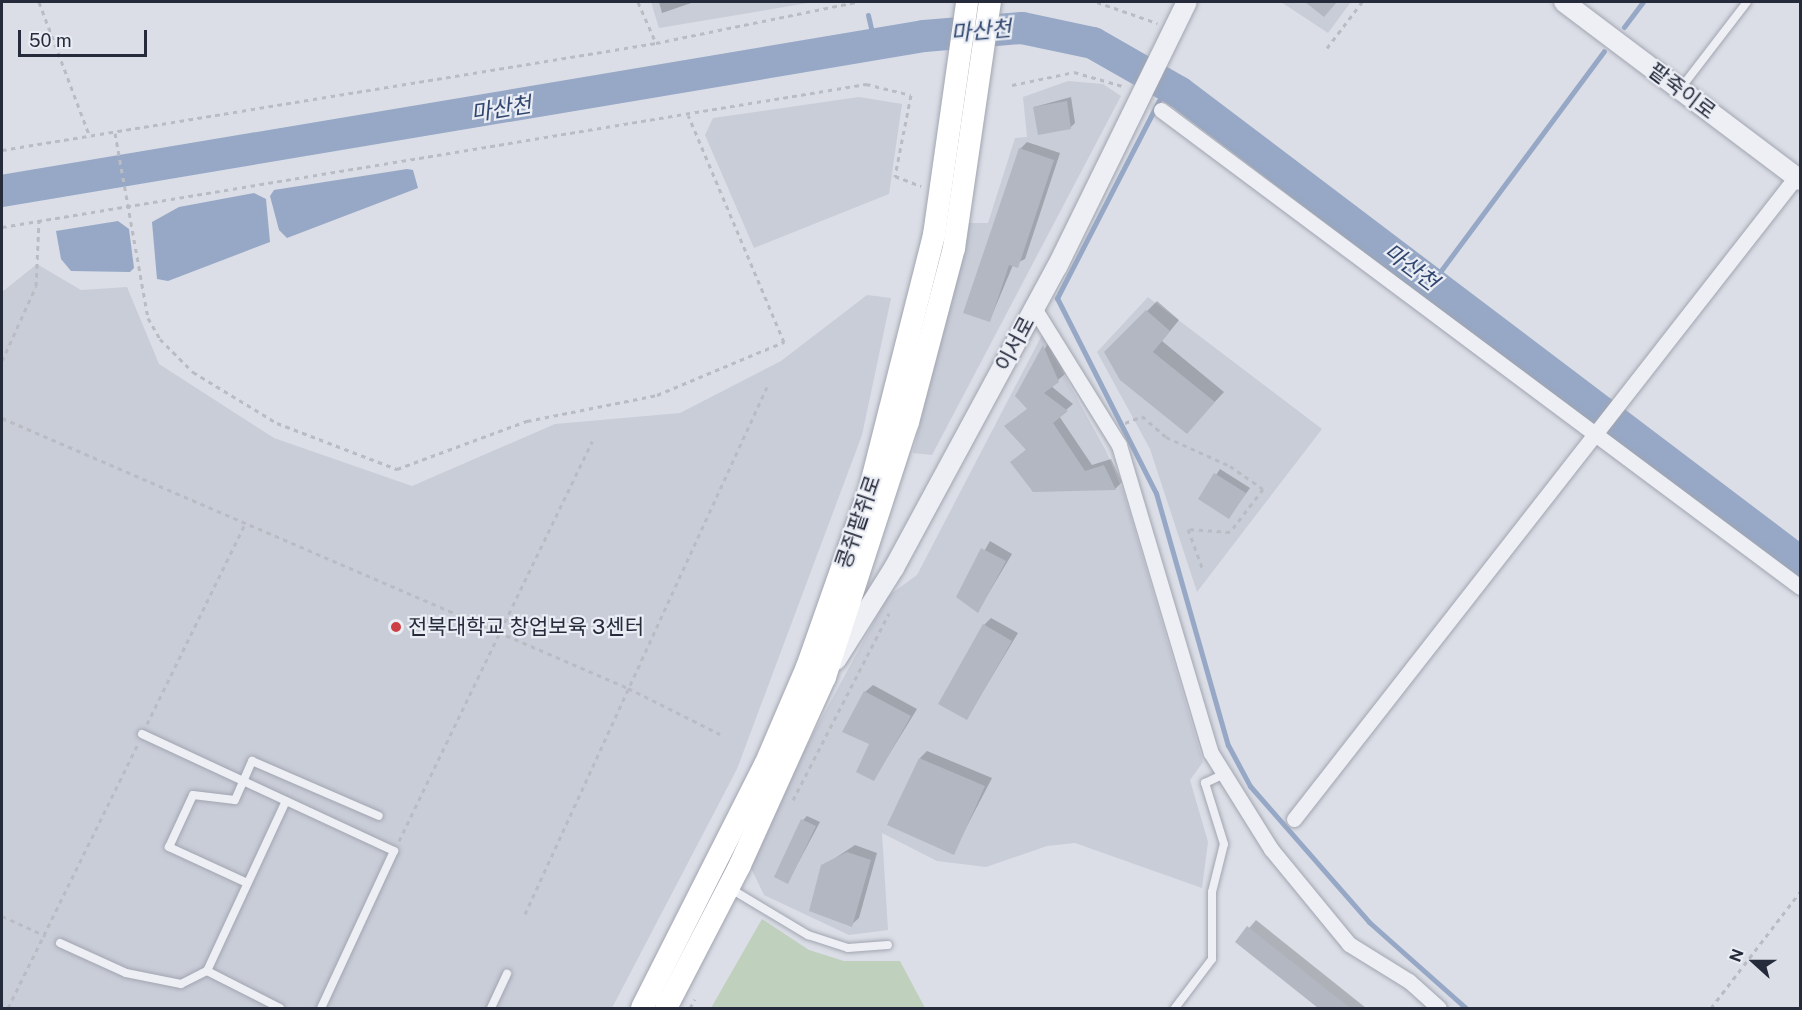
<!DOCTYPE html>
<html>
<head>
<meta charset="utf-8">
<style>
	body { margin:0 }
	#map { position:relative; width:1802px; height:1010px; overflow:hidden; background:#dbdee6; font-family:"Public Sans","Noto Sans KR",sans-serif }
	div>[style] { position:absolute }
	.built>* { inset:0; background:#c9cdd8 }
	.green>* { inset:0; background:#bfd0bd }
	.water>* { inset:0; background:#96a8c6 }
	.shadow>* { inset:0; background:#0003 }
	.stream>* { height:5px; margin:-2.5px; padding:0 2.5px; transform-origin:2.5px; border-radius:2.5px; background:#96a8c6 }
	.river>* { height:32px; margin:-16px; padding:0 16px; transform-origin:16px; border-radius:16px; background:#96a8c6 }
	.building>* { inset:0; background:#b3b7c2 }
	.path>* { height:3px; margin-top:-1.5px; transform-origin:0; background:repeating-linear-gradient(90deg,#babcc4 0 4.5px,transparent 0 9px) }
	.roads { filter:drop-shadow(0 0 2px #a1a5b0) drop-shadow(0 0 2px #a1a5b0) }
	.service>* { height:8px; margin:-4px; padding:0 4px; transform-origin:4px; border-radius:4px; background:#eeeff4 }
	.minor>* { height:15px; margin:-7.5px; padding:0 7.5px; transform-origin:7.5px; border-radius:7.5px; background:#eeeff4 }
	.tertiary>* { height:20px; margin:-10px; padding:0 10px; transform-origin:10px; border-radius:10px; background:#eeeff4 }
	.secondary>* { height:22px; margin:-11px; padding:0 11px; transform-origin:11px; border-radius:11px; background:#fff }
	.dots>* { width:16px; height:16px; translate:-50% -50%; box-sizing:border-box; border:3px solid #eaedf4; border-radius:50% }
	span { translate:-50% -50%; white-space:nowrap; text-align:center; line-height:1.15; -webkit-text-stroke:4.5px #eaedf4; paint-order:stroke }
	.street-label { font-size:21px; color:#262b3c }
	.poi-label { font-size:21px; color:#262b3c }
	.left { translate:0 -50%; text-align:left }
	.water-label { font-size:22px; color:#30466f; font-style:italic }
	.frame { position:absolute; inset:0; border:3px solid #262b3c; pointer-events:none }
	.north { position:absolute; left:1724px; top:932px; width:60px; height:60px; -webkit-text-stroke:4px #eaedf4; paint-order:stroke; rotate:291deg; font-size:16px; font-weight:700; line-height:24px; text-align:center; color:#262b3c }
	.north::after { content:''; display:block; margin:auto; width:21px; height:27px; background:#262b3c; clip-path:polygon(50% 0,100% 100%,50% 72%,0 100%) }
	.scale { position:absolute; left:18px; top:30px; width:129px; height:27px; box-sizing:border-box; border:3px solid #262b3c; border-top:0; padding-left:8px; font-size:18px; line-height:21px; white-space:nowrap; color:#262b3c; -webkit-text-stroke:4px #eaedf4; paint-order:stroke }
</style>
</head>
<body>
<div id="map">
	<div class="built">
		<div style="clip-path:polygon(651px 2px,814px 2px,659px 28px)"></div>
		<div style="clip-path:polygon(1281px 2px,1351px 2px,1328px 33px)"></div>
		<div style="clip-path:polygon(1068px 81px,1103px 84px,1121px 96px,932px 455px,913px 453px,968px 223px,988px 223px,1015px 138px,1027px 137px,1023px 97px)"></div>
		<div style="clip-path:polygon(859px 97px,902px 104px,889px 194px,754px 248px,705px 135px,713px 118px)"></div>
		<div style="clip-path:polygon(37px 264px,81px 290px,127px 287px,159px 364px,274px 438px,412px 486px,555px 424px,680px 413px,781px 361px,867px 295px,891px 298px,862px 435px,737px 769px,612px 1008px,2px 1008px,2px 292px)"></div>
		<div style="clip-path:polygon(1148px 297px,1322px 429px,1197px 592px,1150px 449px,1097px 352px)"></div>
		<div style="clip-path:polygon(1042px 335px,1106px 451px,1124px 494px,1203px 762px,1190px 780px,1208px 842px,1202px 888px,1075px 843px,1047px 846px,986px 867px,937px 861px,882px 833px,888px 930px,849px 935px,764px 895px,751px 868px,807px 745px,888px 596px,917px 575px)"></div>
	</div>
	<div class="green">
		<div style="clip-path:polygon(762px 919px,809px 950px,844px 961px,900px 961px,925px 1008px,711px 1008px)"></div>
	</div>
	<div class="water">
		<div style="clip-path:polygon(407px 169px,413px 170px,418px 188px,287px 238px,279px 230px,270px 196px,274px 190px)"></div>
		<div style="clip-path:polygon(254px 193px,266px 199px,270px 242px,168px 281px,157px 279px,152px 222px,179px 207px)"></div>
		<div style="clip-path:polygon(118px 221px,129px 229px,134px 268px,130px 272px,71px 271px,61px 259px,56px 231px)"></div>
	</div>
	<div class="shadow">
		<div style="clip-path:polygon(659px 2px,694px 2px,662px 13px)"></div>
		<div style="clip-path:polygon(1071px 97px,1075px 123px,1071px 127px,1034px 107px)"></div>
		<div style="clip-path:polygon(1027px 142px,1060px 153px,1025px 259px,1013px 265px,990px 320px,1020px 149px)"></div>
		<div style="clip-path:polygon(1157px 301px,1179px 320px,1162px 341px,1224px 392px,1196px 422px,1106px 353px)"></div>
		<div style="clip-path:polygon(1050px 340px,1065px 374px,1051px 386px,1073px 404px,1059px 416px,1092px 465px,1111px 459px,1122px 482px,1115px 489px,1033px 491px,1012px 462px,1027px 449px,1013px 420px,1029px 408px,1017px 396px)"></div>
		<div style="clip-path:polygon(1220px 469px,1250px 488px,1229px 517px,1200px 499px)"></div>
		<div style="clip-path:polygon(990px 541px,1012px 554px,978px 611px,958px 597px)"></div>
		<div style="clip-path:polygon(991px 618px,1018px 633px,967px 718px,984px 625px)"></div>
		<div style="clip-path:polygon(873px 685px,917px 709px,874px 779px,865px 692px)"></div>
		<div style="clip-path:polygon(927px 751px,992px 778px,953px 853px,920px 758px)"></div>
		<div style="clip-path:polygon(807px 816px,820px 822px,788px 882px,803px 820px)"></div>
		<div style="clip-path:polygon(855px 845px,877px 853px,859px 918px,851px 925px,823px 866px)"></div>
		<div style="clip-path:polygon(1256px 920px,1366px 1008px,1321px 1008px,1237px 942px)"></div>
	</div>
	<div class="stream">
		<div style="left:868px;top:15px;width:31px;rotate:77deg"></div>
		<div style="left:1624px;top:27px;width:31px;rotate:-53deg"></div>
		<div style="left:1167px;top:85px;width:240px;rotate:117.3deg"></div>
		<div style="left:1057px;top:298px;width:219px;rotate:63.1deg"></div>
		<div style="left:1156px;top:493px;width:262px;rotate:74.1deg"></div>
		<div style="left:1228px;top:745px;width:47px;rotate:61.8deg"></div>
		<div style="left:1250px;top:786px;width:181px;rotate:48.8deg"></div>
		<div style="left:1369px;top:922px;width:130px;rotate:41.6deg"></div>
		<div style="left:1431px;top:284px;width:290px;rotate:-53.4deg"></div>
	</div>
	<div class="river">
		<div style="left:2px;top:191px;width:935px;rotate:-9.54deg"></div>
		<div style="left:924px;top:36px;width:98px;rotate:-4.7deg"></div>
		<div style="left:1022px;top:28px;width:73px;rotate:11.9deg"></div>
		<div style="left:1093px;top:43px;width:99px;rotate:29.7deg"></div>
		<div style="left:1179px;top:92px;width:779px;rotate:37.12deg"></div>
	</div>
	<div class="building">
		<div style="clip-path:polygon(1305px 2px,1337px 2px,1324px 17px)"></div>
		<div style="clip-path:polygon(1067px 101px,1071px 129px,1038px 135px,1033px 107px)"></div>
		<div style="clip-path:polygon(1019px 148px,1054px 160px,1018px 268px,1009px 265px,990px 322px,963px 313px)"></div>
		<div style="clip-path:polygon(1146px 310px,1170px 331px,1153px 352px,1215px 402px,1187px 434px,1120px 380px,1104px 352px)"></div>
		<div style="clip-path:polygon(1043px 345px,1059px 382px,1044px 393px,1068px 411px,1053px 423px,1085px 471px,1104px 465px,1116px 490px,1033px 492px,1010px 462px,1026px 450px,1004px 426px,1027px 409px,1015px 396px)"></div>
		<div style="clip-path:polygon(1214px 473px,1246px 493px,1229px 519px,1198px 499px)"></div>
		<div style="clip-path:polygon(981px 548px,1006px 561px,978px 613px,956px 597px)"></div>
		<div style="clip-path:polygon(983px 624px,1012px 641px,967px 720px,938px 704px)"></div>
		<div style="clip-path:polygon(864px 691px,911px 716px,874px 781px,856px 772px,869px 744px,842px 732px)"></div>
		<div style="clip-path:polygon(919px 758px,985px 786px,954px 855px,887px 825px)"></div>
		<div style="clip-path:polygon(801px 819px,816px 826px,788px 884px,774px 877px)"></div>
		<div style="clip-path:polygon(847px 852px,871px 860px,852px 927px,809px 911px,821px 865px)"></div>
		<div style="clip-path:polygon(1247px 926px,1350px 1008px,1318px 1008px,1235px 942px)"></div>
	</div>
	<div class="path">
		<div style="left:39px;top:2px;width:144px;rotate:69.3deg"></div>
		<div style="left:638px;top:2px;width:45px;rotate:66.3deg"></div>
		<div style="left:1097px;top:2px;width:64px;rotate:19.3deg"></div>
		<div style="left:1327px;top:48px;width:58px;rotate:-52.7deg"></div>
		<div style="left:1012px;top:85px;width:63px;rotate:-11.8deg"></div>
		<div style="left:1074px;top:72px;width:54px;rotate:16.1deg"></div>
		<div style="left:115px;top:133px;width:188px;rotate:79.9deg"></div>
		<div style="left:148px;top:318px;width:24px;rotate:60deg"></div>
		<div style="left:160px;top:339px;width:47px;rotate:45deg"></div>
		<div style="left:193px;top:372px;width:98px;rotate:31.3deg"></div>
		<div style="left:277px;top:423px;width:129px;rotate:21deg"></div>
		<div style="left:397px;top:469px;width:139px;rotate:-20.3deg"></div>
		<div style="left:527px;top:421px;width:133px;rotate:-11.3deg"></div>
		<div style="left:657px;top:395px;width:138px;rotate:-22.7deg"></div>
		<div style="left:784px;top:342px;width:246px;rotate:-112.9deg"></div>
		<div style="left:2px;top:150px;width:663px;rotate:-9.29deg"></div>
		<div style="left:656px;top:43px;width:204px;rotate:-11.6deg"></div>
		<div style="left:2px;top:227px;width:876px;rotate:-9.4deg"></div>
		<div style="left:866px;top:84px;width:46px;rotate:13.7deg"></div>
		<div style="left:911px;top:95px;width:83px;rotate:101.2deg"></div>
		<div style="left:895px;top:176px;width:28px;rotate:21deg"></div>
		<div style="left:2px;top:361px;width:82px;rotate:-65.6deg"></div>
		<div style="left:36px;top:286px;width:65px;rotate:-87.4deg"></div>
		<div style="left:2px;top:418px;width:682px;rotate:23.33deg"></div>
		<div style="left:628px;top:688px;width:103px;rotate:26.6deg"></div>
		<div style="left:1125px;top:423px;width:18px;rotate:-22deg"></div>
		<div style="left:1142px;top:416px;width:32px;rotate:41deg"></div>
		<div style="left:1166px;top:437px;width:70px;rotate:24.4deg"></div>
		<div style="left:1230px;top:466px;width:40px;rotate:34.9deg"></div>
		<div style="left:1263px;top:489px;width:54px;rotate:127.5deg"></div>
		<div style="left:1230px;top:532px;width:42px;rotate:-175.9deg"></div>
		<div style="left:1188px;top:529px;width:44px;rotate:69.9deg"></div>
		<div style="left:147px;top:724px;width:223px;rotate:-63.9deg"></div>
		<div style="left:793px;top:800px;width:210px;rotate:-62.8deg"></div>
		<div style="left:399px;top:841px;width:444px;rotate:-64.2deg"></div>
		<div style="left:525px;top:914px;width:580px;rotate:-65.34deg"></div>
		<div style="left:2px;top:916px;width:48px;rotate:24.4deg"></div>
		<div style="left:8px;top:1008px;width:294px;rotate:-63.8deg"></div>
		<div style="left:690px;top:1008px;width:10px;rotate:-61deg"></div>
		<div style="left:1711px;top:1008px;width:146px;rotate:-52.5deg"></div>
	</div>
	<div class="roads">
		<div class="service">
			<div style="left:1681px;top:88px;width:108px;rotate:-52.5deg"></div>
			<div style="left:142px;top:734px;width:278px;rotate:24.9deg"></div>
			<div style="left:394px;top:851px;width:173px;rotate:114.9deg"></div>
			<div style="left:245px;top:882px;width:84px;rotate:-155.3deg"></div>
			<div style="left:169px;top:847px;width:57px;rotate:-65.2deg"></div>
			<div style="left:193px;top:795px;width:42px;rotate:6.8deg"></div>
			<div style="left:235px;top:800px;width:43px;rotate:-66.4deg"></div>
			<div style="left:252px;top:761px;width:138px;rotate:23.4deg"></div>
			<div style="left:731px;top:889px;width:90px;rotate:30.9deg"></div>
			<div style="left:808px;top:935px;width:42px;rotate:18deg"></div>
			<div style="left:848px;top:948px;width:40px;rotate:-4.3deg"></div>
			<div style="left:60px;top:943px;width:72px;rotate:24.4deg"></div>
			<div style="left:126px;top:973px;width:56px;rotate:11.3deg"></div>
			<div style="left:181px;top:984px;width:29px;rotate:-27deg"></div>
			<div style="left:280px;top:1008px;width:82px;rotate:-153.1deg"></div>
			<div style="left:207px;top:971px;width:187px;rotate:-65.1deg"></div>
			<div style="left:491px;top:1008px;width:38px;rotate:-65deg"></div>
			<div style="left:1175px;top:1008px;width:61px;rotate:-52.9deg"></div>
			<div style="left:1212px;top:959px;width:67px;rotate:-90deg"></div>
			<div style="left:1212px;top:892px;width:49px;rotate:-76deg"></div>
			<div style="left:1224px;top:844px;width:64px;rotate:-107.3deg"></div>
			<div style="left:1205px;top:783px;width:21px;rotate:-25deg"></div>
		</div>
		<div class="minor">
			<div style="left:1161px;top:110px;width:797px;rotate:36.74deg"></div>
			<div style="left:1034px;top:308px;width:161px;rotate:58.2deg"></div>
			<div style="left:1119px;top:445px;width:321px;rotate:73.4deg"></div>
			<div style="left:1211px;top:753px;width:113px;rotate:58deg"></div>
			<div style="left:1271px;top:849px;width:123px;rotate:50.6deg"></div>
			<div style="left:1349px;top:944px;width:70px;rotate:31.7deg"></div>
			<div style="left:1409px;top:981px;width:40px;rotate:42deg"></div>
			<div style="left:1294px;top:819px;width:815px;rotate:-51.98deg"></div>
		</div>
		<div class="tertiary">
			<div style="left:1564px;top:2px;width:296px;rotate:37deg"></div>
			<div style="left:836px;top:660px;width:109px;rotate:-57.8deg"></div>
			<div style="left:894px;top:568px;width:342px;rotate:-61.6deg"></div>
			<div style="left:1057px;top:267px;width:295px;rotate:-63.9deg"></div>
		</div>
		<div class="secondary">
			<div style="left:642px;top:1008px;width:272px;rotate:-63.2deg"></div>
			<div style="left:765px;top:765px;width:107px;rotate:-66.8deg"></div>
			<div style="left:807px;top:667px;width:190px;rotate:-70.6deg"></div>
			<div style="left:870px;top:488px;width:261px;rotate:-75.8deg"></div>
			<div style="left:934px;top:235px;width:235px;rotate:-81.9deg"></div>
			<div style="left:666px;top:1008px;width:161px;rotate:-62.6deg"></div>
			<div style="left:740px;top:865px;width:206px;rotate:-65.7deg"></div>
			<div style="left:825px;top:677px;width:268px;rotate:-72deg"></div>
			<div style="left:908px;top:422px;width:180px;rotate:-75.2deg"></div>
			<div style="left:954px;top:248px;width:249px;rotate:-81.7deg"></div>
		</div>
	</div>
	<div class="dots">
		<div style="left:396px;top:627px;background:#cc3f45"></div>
	</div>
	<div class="street-label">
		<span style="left:1682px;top:91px;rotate:37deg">팥죽이로</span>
		<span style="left:1015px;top:344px;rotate:-62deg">이서로</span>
		<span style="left:858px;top:522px;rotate:-71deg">콩쥐팥쥐로</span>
	</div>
	<div class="poi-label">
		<span class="left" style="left:408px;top:627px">전북대학교 창업보육 3센터</span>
	</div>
	<div class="water-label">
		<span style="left:981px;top:31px;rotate:-5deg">마산천</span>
		<span style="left:501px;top:109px;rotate:-9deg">마산천</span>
		<span style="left:1411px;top:267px;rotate:37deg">마산천</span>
	</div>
	<div class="frame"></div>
	<div class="north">N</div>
	<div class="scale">50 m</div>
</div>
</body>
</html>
